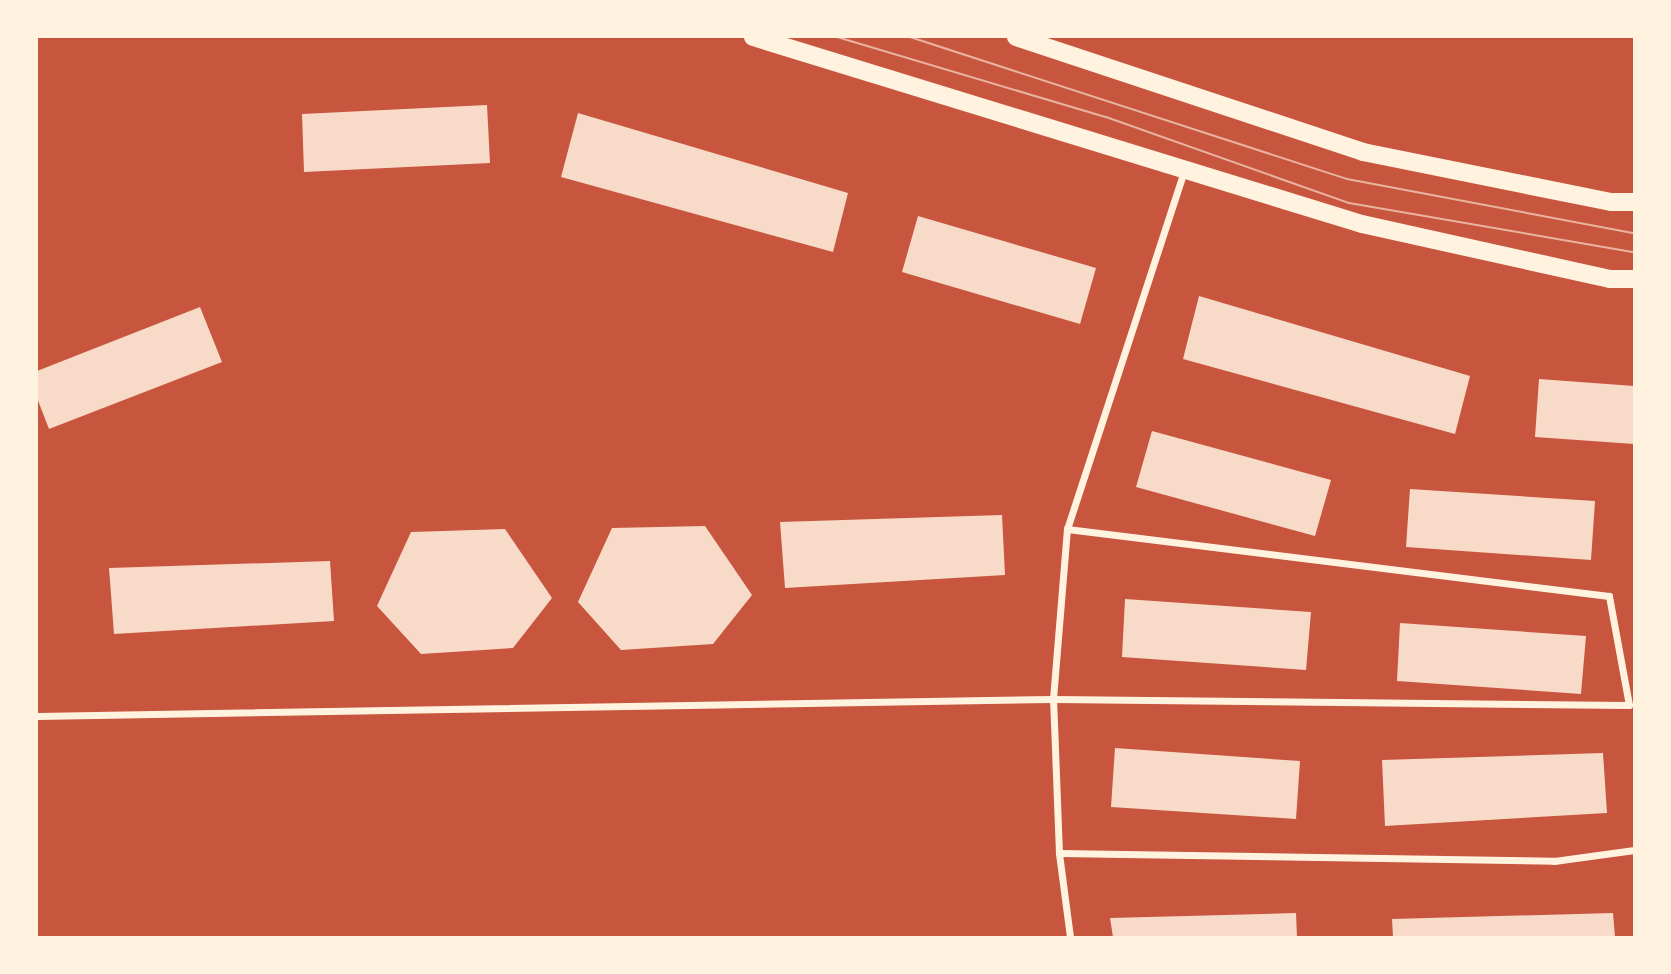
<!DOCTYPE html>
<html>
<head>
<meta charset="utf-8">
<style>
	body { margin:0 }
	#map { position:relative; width:1671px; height:974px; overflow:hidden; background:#c8553d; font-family:"Sofia Sans Condensed",sans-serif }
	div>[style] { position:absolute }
	.building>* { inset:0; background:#f7dbc8 }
	.minor>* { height:7px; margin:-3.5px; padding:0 3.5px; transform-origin:3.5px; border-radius:3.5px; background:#fff3e0 }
	.primary>* { height:18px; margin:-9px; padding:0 9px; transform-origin:9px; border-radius:9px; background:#fff3e0 }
	.tram>* { height:2px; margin:-1px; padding:0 1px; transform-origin:1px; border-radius:1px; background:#e9b49f }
	span { translate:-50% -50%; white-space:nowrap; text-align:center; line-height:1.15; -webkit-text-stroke:5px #fff3e0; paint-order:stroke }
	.frame { position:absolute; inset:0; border:38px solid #fff3e0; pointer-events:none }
</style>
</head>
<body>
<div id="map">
	<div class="building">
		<div style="clip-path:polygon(487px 105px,490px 163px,304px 172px,302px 114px)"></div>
		<div style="clip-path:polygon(578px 113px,848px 193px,833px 252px,561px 177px)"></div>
		<div style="clip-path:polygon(918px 216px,1096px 268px,1080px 324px,902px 272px)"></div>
		<div style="clip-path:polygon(1199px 296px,1470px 376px,1455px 434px,1183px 359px)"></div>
		<div style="clip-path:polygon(200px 307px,222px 362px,49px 429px,37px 398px,37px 371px)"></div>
		<div style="clip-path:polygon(1539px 379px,1634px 386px,1634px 444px,1535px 437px)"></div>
		<div style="clip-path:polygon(1152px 431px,1331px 480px,1315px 536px,1136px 487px)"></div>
		<div style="clip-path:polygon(1410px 489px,1595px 501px,1591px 560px,1406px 547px)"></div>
		<div style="clip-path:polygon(1002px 515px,1005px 575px,785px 588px,780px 522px)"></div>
		<div style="clip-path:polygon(705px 526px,752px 595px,713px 644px,621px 650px,578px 602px,612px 528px)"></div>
		<div style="clip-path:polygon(505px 529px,552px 598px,513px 648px,421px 654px,377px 606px,411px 532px)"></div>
		<div style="clip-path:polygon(330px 561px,334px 621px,114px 634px,109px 568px)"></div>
		<div style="clip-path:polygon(1125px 599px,1311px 612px,1306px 670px,1122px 657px)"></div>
		<div style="clip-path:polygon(1400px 623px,1586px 636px,1581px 694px,1397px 681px)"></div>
		<div style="clip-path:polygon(1115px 748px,1300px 761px,1296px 819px,1111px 807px)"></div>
		<div style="clip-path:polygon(1603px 753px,1607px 813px,1385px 826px,1382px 760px)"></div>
		<div style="clip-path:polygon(1296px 913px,1297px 937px,1113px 937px,1110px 918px)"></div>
		<div style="clip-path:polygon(1613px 913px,1615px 937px,1393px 937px,1392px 919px)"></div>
	</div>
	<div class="minor">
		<div style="left:37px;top:716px;width:1016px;rotate:-0.96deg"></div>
		<div style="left:1053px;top:699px;width:576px;rotate:0.6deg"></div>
		<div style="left:1629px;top:705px;width:111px;rotate:-100.4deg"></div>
		<div style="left:1609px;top:596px;width:546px;rotate:-172.95deg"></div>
		<div style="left:1059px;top:853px;width:495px;rotate:0.9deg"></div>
		<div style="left:1554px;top:861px;width:81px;rotate:-7.8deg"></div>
		<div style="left:1070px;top:937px;width:85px;rotate:-97.5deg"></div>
		<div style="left:1059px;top:853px;width:154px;rotate:-92.2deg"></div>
		<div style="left:1053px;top:699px;width:171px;rotate:-85.3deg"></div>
		<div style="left:1067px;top:529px;width:378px;rotate:-71.9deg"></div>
	</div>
	<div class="primary">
		<div style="left:753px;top:37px;width:637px;rotate:17.07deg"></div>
		<div style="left:1362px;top:224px;width:254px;rotate:12.5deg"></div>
		<div style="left:1610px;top:279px;width:24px"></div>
		<div style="left:1016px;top:37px;width:366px;rotate:18.3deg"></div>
		<div style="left:1363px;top:152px;width:253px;rotate:11.4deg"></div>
		<div style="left:1611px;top:202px;width:23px"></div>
	</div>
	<div class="tram">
		<div style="left:837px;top:37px;width:281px;rotate:16.6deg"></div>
		<div style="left:1106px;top:117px;width:258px;rotate:19.5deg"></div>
		<div style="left:1349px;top:203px;width:289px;rotate:9.8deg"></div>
		<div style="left:910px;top:37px;width:459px;rotate:18deg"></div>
		<div style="left:1347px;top:179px;width:292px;rotate:10.7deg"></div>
	</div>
	<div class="frame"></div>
</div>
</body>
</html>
